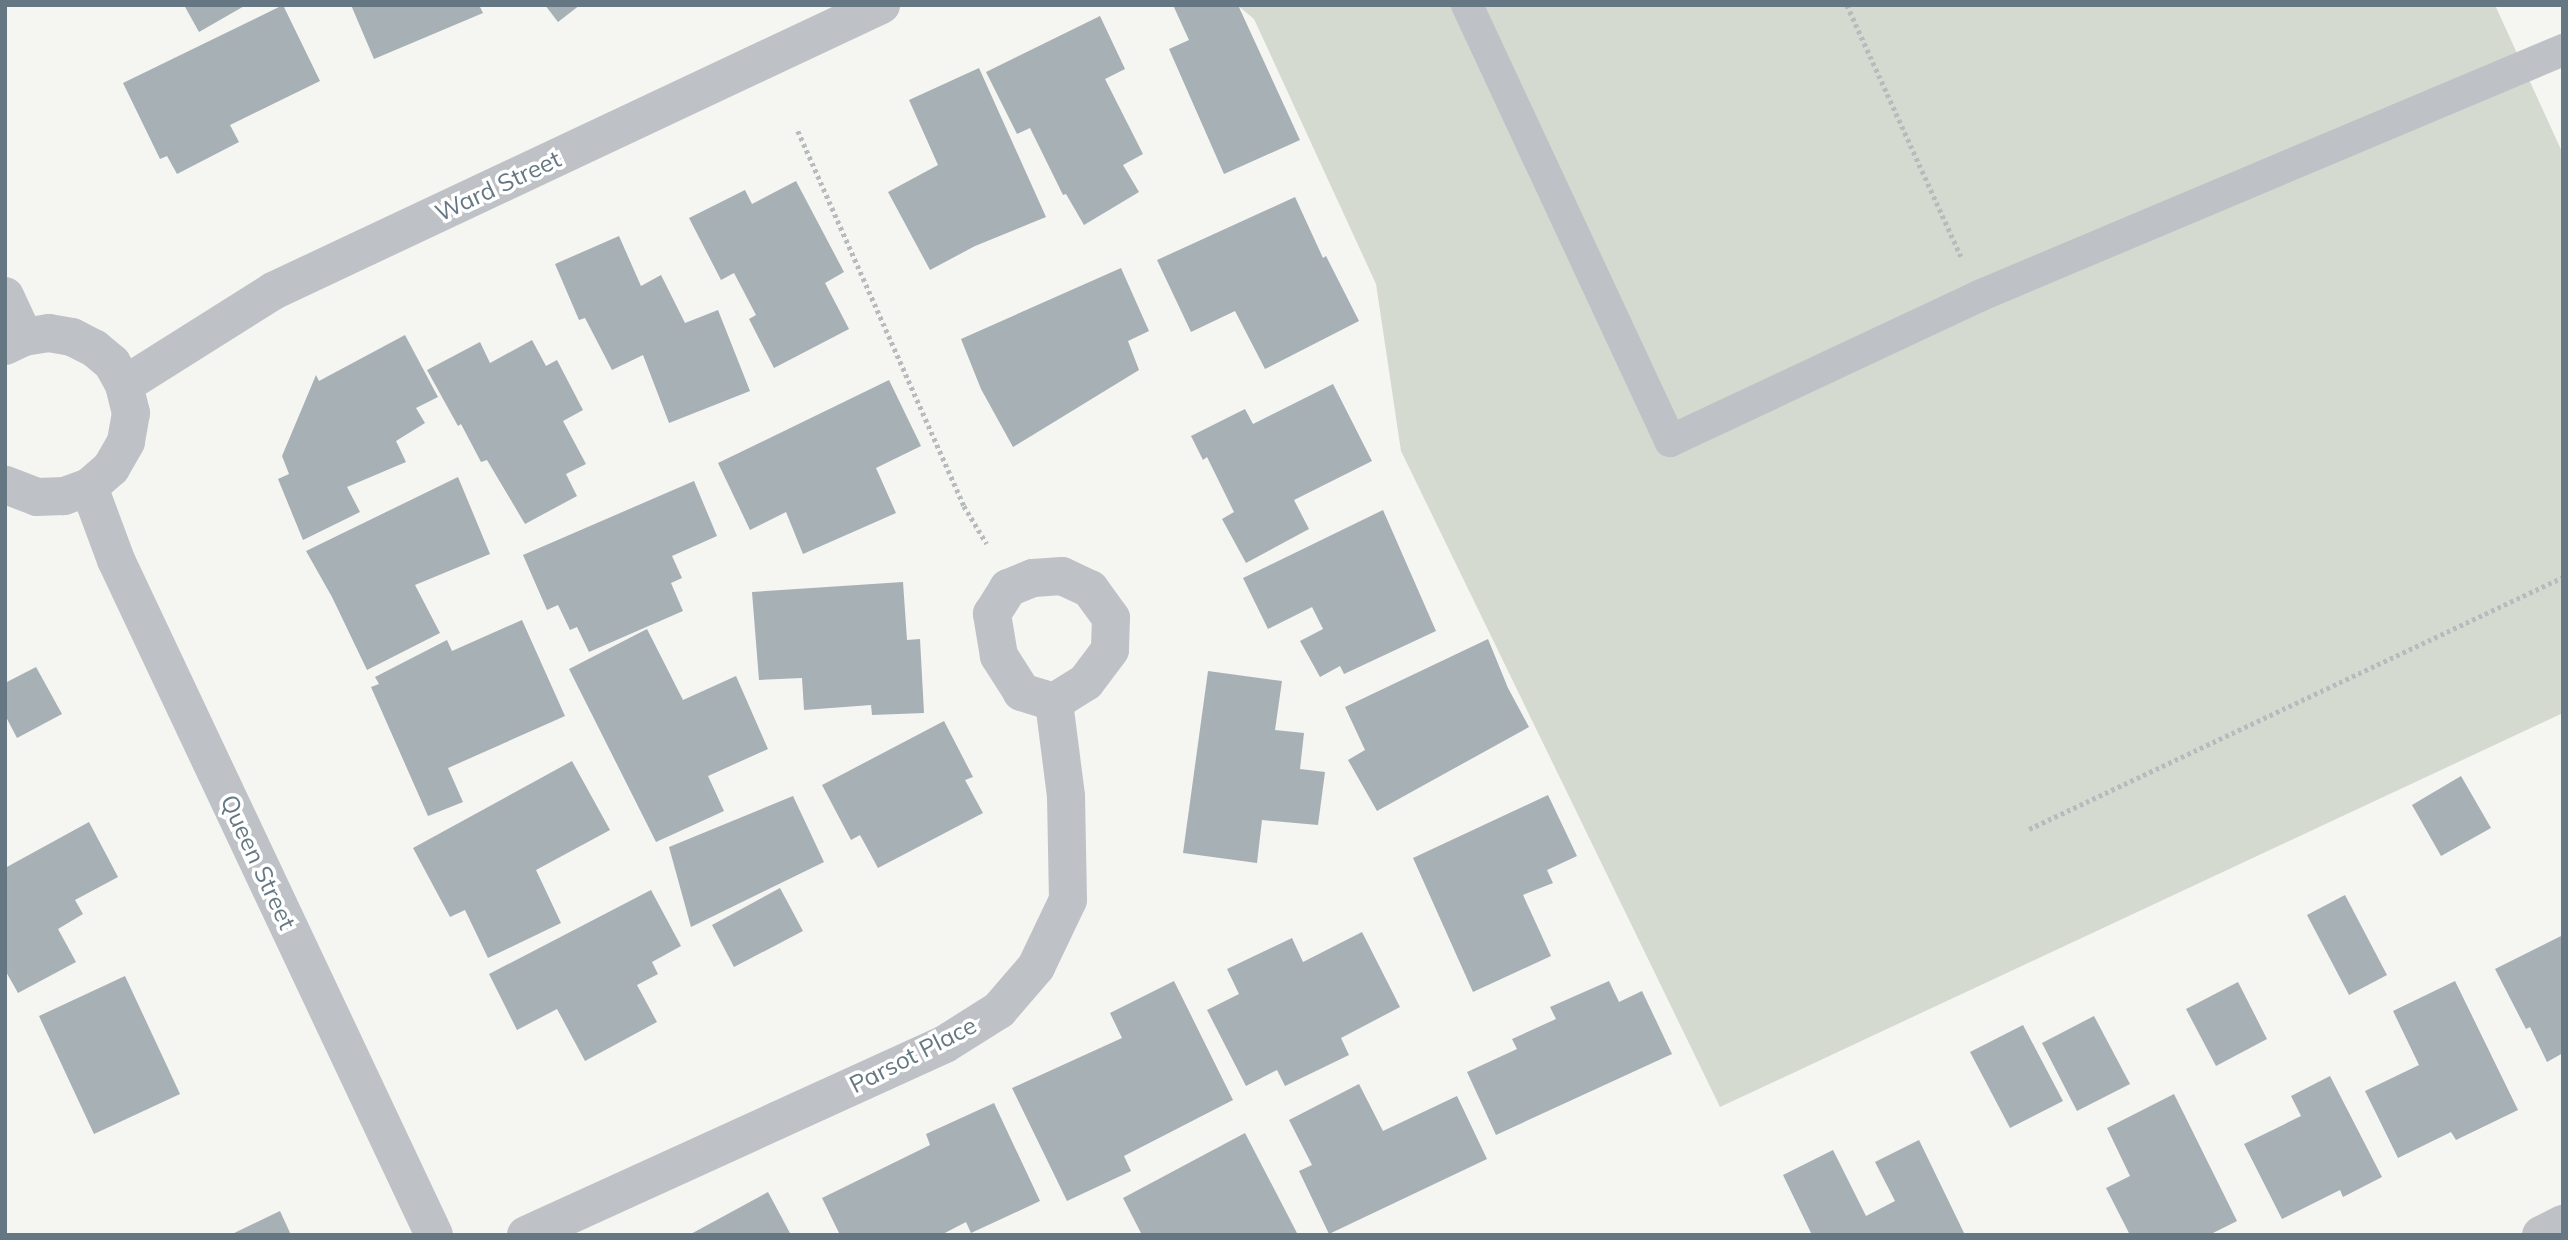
<!DOCTYPE html>
<html>
<head>
<meta charset="utf-8">
<style>
	body { margin:0 }
	#map { position:relative; width:2568px; height:1240px; overflow:hidden; background:#f5f5f1; font-family:Mulish,sans-serif }
	div>[style] { position:absolute }
	.green>* { inset:0; background:#d5dad0 }
	.building>* { inset:0; background:#a7b0b5 }
	.path>* { height:4.5px; margin-top:-2.25px; transform-origin:0; background:repeating-linear-gradient(90deg,#b8bbbd 0 3.5px,transparent 0 7px) }
	.service>* { height:32px; margin:-16px; padding:0 16px; transform-origin:16px; border-radius:16px; background:#bec2c6 }
	.minor>* { height:38px; margin:-19px; padding:0 19px; transform-origin:19px; border-radius:19px; background:#bec2c6 }
	.tertiary>* { height:38px; margin:-19px; padding:0 19px; transform-origin:19px; border-radius:19px; background:#bec2c6 }
	span { translate:-50% -50%; white-space:nowrap; text-align:center; line-height:1.15; -webkit-text-stroke:7px #fff; paint-order:stroke }
	.street-label { font-size:24px; color:#647783 }
	.frame { position:absolute; inset:0; border:7px solid #647783; pointer-events:none }
</style>
</head>
<body>
<div id="map">
	<div class="green">
		<div style="clip-path:polygon(1237px 5px,2495px 5px,2563px 154px,2563px 713px,1720px 1107px,1401px 451px,1376px 284px,1254px 19px)"></div>
	</div>
	<div class="building">
		<div style="clip-path:polygon(184px 5px,246px 5px,199px 32px)"></div>
		<div style="clip-path:polygon(283px 5px,320px 81px,230px 125px,239px 142px,177px 174px,167px 156px,160px 159px,123px 83px)"></div>
		<div style="clip-path:polygon(351px 5px,479px 5px,483px 13px,374px 59px)"></div>
		<div style="clip-path:polygon(545px 5px,580px 5px,558px 22px)"></div>
		<div style="clip-path:polygon(1173px 5px,1238px 5px,1300px 140px,1224px 174px,1169px 49px,1189px 40px)"></div>
		<div style="clip-path:polygon(1100px 16px,1125px 69px,1105px 79px,1143px 154px,1123px 165px,1139px 192px,1084px 225px,1066px 194px,1063px 195px,1030px 128px,1017px 134px,986px 72px)"></div>
		<div style="clip-path:polygon(979px 68px,1046px 217px,975px 246px,930px 270px,888px 192px,938px 165px,909px 100px)"></div>
		<div style="clip-path:polygon(796px 181px,844px 272px,825px 283px,849px 329px,774px 368px,749px 319px,756px 315px,734px 273px,721px 280px,689px 218px,745px 190px,752px 204px)"></div>
		<div style="clip-path:polygon(1295px 197px,1323px 258px,1326px 256px,1359px 321px,1265px 369px,1235px 311px,1191px 332px,1157px 260px)"></div>
		<div style="clip-path:polygon(619px 236px,641px 286px,661px 275px,685px 323px,718px 310px,750px 391px,669px 423px,643px 355px,612px 370px,585px 318px,579px 320px,555px 264px)"></div>
		<div style="clip-path:polygon(1121px 268px,1149px 331px,1128px 341px,1139px 370px,1013px 447px,981px 389px,961px 339px)"></div>
		<div style="clip-path:polygon(405px 335px,438px 397px,416px 408px,425px 423px,396px 441px,406px 462px,347px 487px,360px 512px,303px 540px,278px 479px,289px 474px,282px 456px,316px 375px,319px 381px)"></div>
		<div style="clip-path:polygon(532px 340px,546px 366px,557px 360px,583px 410px,563px 421px,586px 464px,566px 474px,577px 496px,525px 524px,487px 460px,481px 462px,461px 424px,458px 426px,427px 370px,480px 342px,490px 363px)"></div>
		<div style="clip-path:polygon(889px 380px,921px 446px,876px 468px,896px 513px,803px 554px,786px 512px,750px 530px,718px 463px)"></div>
		<div style="clip-path:polygon(1333px 384px,1372px 461px,1294px 500px,1309px 529px,1246px 563px,1222px 519px,1234px 512px,1207px 457px,1203px 460px,1191px 436px,1245px 409px,1253px 424px)"></div>
		<div style="clip-path:polygon(458px 477px,490px 554px,415px 585px,440px 633px,367px 670px,332px 597px,306px 551px)"></div>
		<div style="clip-path:polygon(694px 481px,717px 536px,672px 556px,682px 578px,671px 583px,683px 611px,589px 652px,577px 627px,570px 630px,558px 605px,547px 610px,523px 555px)"></div>
		<div style="clip-path:polygon(1383px 510px,1436px 631px,1344px 674px,1340px 666px,1320px 677px,1300px 641px,1323px 629px,1312px 607px,1268px 629px,1243px 578px)"></div>
		<div style="clip-path:polygon(903px 582px,907px 640px,920px 639px,924px 713px,872px 715px,871px 705px,804px 710px,802px 678px,759px 680px,752px 592px)"></div>
		<div style="clip-path:polygon(522px 620px,565px 716px,448px 768px,463px 802px,428px 816px,371px 687px,379px 684px,375px 677px,447px 640px,452px 651px)"></div>
		<div style="clip-path:polygon(647px 629px,683px 700px,736px 676px,768px 749px,708px 776px,724px 811px,656px 842px,569px 669px)"></div>
		<div style="clip-path:polygon(1488px 639px,1508px 688px,1529px 727px,1377px 811px,1348px 760px,1365px 750px,1345px 707px)"></div>
		<div style="clip-path:polygon(36px 667px,62px 714px,17px 738px,5px 715px,5px 683px)"></div>
		<div style="clip-path:polygon(1208px 671px,1282px 681px,1275px 730px,1304px 733px,1300px 769px,1325px 772px,1318px 825px,1262px 820px,1257px 863px,1183px 853px)"></div>
		<div style="clip-path:polygon(944px 721px,973px 777px,965px 780px,983px 813px,878px 868px,860px 835px,851px 840px,822px 785px)"></div>
		<div style="clip-path:polygon(572px 761px,610px 830px,536px 870px,561px 923px,488px 958px,465px 910px,450px 917px,413px 848px)"></div>
		<div style="clip-path:polygon(2461px 776px,2491px 828px,2441px 856px,2412px 805px)"></div>
		<div style="clip-path:polygon(1548px 795px,1577px 856px,1547px 870px,1553px 883px,1523px 895px,1551px 956px,1473px 992px,1413px 858px)"></div>
		<div style="clip-path:polygon(793px 796px,824px 862px,691px 927px,669px 847px)"></div>
		<div style="clip-path:polygon(89px 822px,118px 877px,75px 900px,83px 914px,58px 929px,76px 962px,18px 993px,5px 970px,5px 868px)"></div>
		<div style="clip-path:polygon(780px 888px,803px 931px,734px 967px,712px 925px)"></div>
		<div style="clip-path:polygon(651px 890px,681px 946px,652px 962px,658px 974px,637px 985px,657px 1022px,585px 1061px,557px 1009px,517px 1030px,489px 974px)"></div>
		<div style="clip-path:polygon(2345px 895px,2387px 975px,2349px 995px,2307px 915px)"></div>
		<div style="clip-path:polygon(1362px 932px,1400px 1007px,1341px 1038px,1349px 1055px,1285px 1086px,1277px 1070px,1246px 1086px,1207px 1010px,1239px 994px,1227px 969px,1292px 938px,1303px 962px)"></div>
		<div style="clip-path:polygon(2563px 935px,2563px 1053px,2547px 1062px,2530px 1027px,2526px 1029px,2495px 969px)"></div>
		<div style="clip-path:polygon(125px 976px,180px 1094px,94px 1134px,39px 1016px)"></div>
		<div style="clip-path:polygon(1174px 981px,1233px 1100px,1124px 1156px,1131px 1171px,1067px 1201px,1012px 1088px,1122px 1038px,1110px 1013px)"></div>
		<div style="clip-path:polygon(1609px 981px,1619px 1002px,1642px 991px,1672px 1054px,1496px 1135px,1467px 1072px,1517px 1049px,1512px 1039px,1556px 1019px,1550px 1007px)"></div>
		<div style="clip-path:polygon(2455px 981px,2518px 1110px,2456px 1140px,2451px 1132px,2398px 1158px,2365px 1091px,2419px 1065px,2393px 1011px)"></div>
		<div style="clip-path:polygon(2238px 982px,2267px 1039px,2216px 1066px,2186px 1009px)"></div>
		<div style="clip-path:polygon(2094px 1016px,2130px 1084px,2077px 1111px,2042px 1043px)"></div>
		<div style="clip-path:polygon(2023px 1025px,2063px 1101px,2010px 1128px,1970px 1052px)"></div>
		<div style="clip-path:polygon(2330px 1076px,2382px 1177px,2343px 1197px,2340px 1190px,2282px 1219px,2244px 1144px,2301px 1116px,2291px 1096px)"></div>
		<div style="clip-path:polygon(1359px 1084px,1383px 1131px,1457px 1096px,1487px 1159px,1329px 1234px,1299px 1171px,1312px 1165px,1289px 1120px)"></div>
		<div style="clip-path:polygon(2174px 1094px,2237px 1221px,2209px 1235px,2130px 1235px,2106px 1188px,2130px 1176px,2107px 1128px)"></div>
		<div style="clip-path:polygon(994px 1103px,1040px 1201px,971px 1233px,966px 1222px,941px 1235px,840px 1235px,822px 1198px,930px 1145px,926px 1134px)"></div>
		<div style="clip-path:polygon(1245px 1133px,1298px 1235px,1142px 1235px,1123px 1198px)"></div>
		<div style="clip-path:polygon(1919px 1140px,1965px 1235px,1812px 1235px,1783px 1175px,1833px 1150px,1866px 1216px,1895px 1201px,1875px 1162px)"></div>
		<div style="clip-path:polygon(768px 1192px,791px 1235px,689px 1235px)"></div>
		<div style="clip-path:polygon(280px 1211px,291px 1235px,230px 1235px)"></div>
	</div>
	<div class="path">
		<div style="left:1847px;top:5px;width:276px;rotate:65.6deg"></div>
		<div style="left:798px;top:131px;width:410px;rotate:66.1deg"></div>
		<div style="left:964px;top:506px;width:44px;rotate:58.8deg"></div>
		<div style="left:2029px;top:829px;width:590px;rotate:-25.26deg"></div>
	</div>
	<div class="service">
		<div style="left:1467px;top:5px;width:481px;rotate:65deg"></div>
		<div style="left:1670px;top:441px;width:341px;rotate:-25.1deg"></div>
		<div style="left:1979px;top:296px;width:634px;rotate:-22.84deg"></div>
	</div>
	<div class="minor">
		<div style="left:1062px;top:576px;width:31px;rotate:25deg"></div>
		<div style="left:1090px;top:589px;width:36px;rotate:54deg"></div>
		<div style="left:1111px;top:618px;width:32px;rotate:92deg"></div>
		<div style="left:1110px;top:650px;width:40px;rotate:127deg"></div>
		<div style="left:1086px;top:682px;width:38px;rotate:148deg"></div>
		<div style="left:1054px;top:702px;width:34px;rotate:-163deg"></div>
		<div style="left:1022px;top:692px;width:43px;rotate:-122.6deg"></div>
		<div style="left:999px;top:656px;width:43px;rotate:-99.5deg"></div>
		<div style="left:992px;top:614px;width:31px;rotate:-58deg"></div>
		<div style="left:1008px;top:588px;width:27px;rotate:-22deg"></div>
		<div style="left:1033px;top:578px;width:29px;rotate:-4deg"></div>
		<div style="left:526px;top:1235px;width:460px;rotate:-24.5deg"></div>
		<div style="left:945px;top:1044px;width:64px;rotate:-32.2deg"></div>
		<div style="left:999px;top:1010px;width:57px;rotate:-49.3deg"></div>
		<div style="left:1036px;top:967px;width:74px;rotate:-64.5deg"></div>
		<div style="left:1068px;top:900px;width:104px;rotate:-91.1deg"></div>
		<div style="left:1066px;top:796px;width:95px;rotate:-97.3deg"></div>
		<div style="left:2541px;top:1235px;width:25px;rotate:-27deg"></div>
	</div>
	<div class="tertiary">
		<div style="left:5px;top:296px;width:45px;rotate:65.1deg"></div>
		<div style="left:5px;top:346px;width:21px;rotate:-25deg"></div>
		<div style="left:24px;top:337px;width:25px;rotate:-9deg"></div>
		<div style="left:49px;top:333px;width:23px;rotate:10deg"></div>
		<div style="left:72px;top:337px;width:25px;rotate:27deg"></div>
		<div style="left:94px;top:348px;width:23px;rotate:40deg"></div>
		<div style="left:112px;top:363px;width:25px;rotate:61deg"></div>
		<div style="left:124px;top:385px;width:29px;rotate:76deg"></div>
		<div style="left:131px;top:413px;width:29px;rotate:100deg"></div>
		<div style="left:126px;top:442px;width:30px;rotate:120deg"></div>
		<div style="left:111px;top:468px;width:29px;rotate:139deg"></div>
		<div style="left:89px;top:487px;width:27px;rotate:160deg"></div>
		<div style="left:64px;top:496px;width:27px;rotate:178deg"></div>
		<div style="left:37px;top:497px;width:34px;rotate:-159deg"></div>
		<div style="left:124px;top:385px;width:176px;rotate:-32.2deg"></div>
		<div style="left:273px;top:291px;width:672px;rotate:-25.19deg"></div>
		<div style="left:89px;top:487px;width:78px;rotate:69.7deg"></div>
		<div style="left:116px;top:560px;width:746px;rotate:64.77deg"></div>
	</div>
	<div class="street-label">
		<span style="left:498px;top:186px;rotate:-25deg">Ward Street</span>
		<span style="left:258px;top:862px;rotate:65deg">Queen Street</span>
		<span style="left:913px;top:1055px;rotate:-27deg">Parsot Place</span>
	</div>
	<div class="frame"></div>
</div>
</body>
</html>
